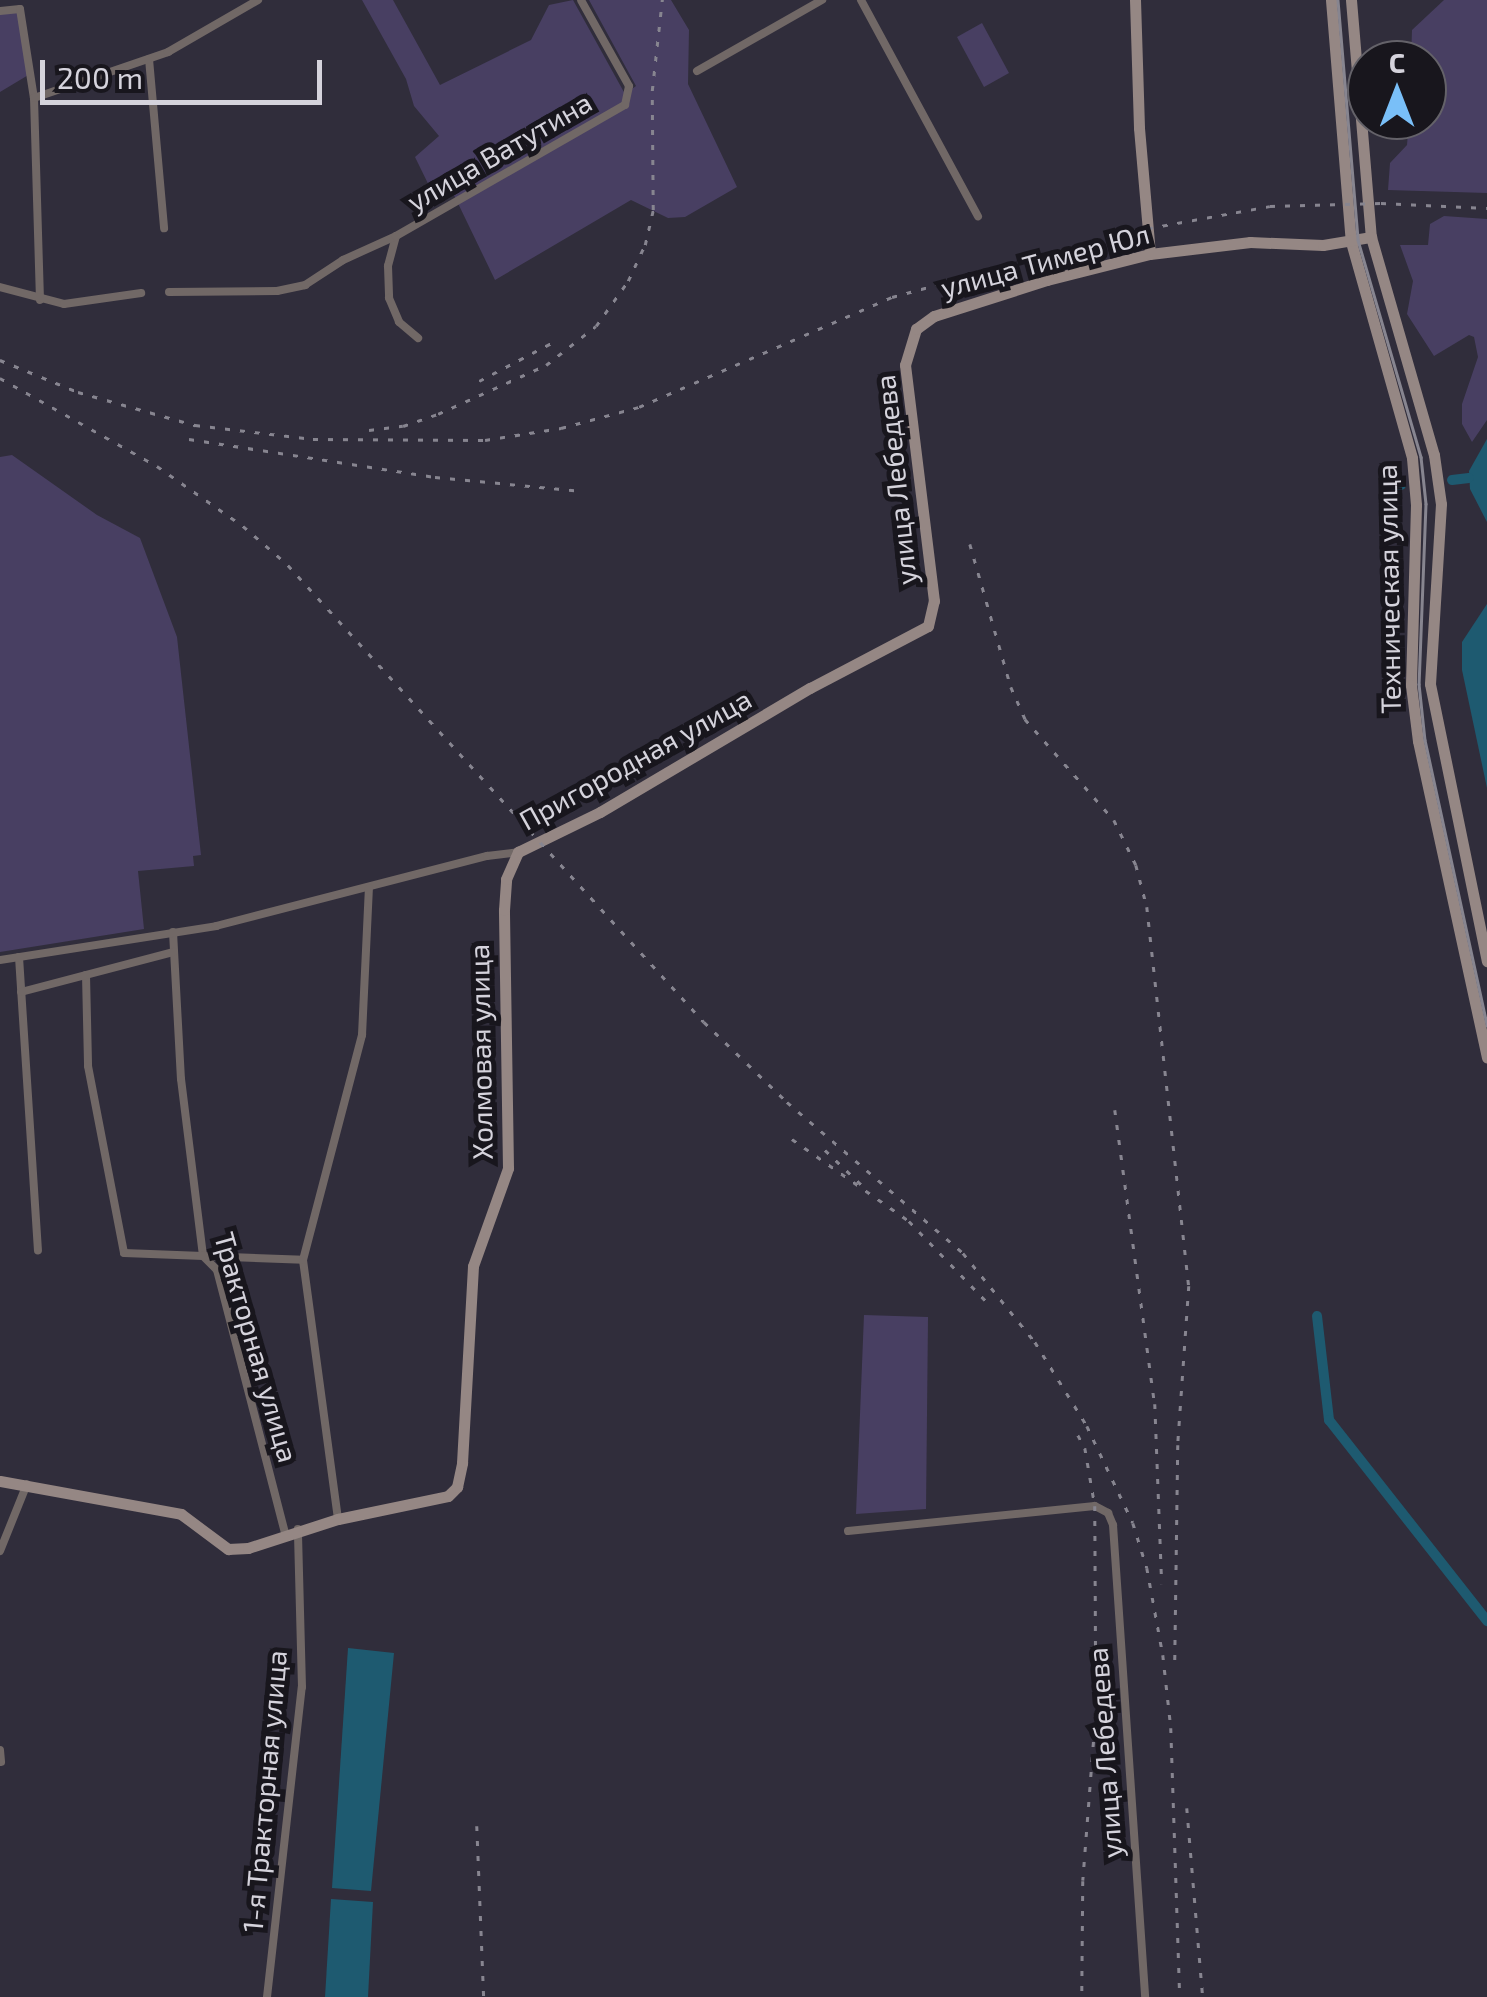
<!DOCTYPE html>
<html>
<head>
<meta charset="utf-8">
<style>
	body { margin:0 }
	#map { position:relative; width:1487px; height:1997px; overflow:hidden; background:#302d3b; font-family:"Exo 2",sans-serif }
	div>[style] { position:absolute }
	.green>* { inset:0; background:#483f62 }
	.water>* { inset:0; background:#1e5a70 }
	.canal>* { height:10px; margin:-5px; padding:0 5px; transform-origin:5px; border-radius:5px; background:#1e5a70 }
	.street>* { height:8px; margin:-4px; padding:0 4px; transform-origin:4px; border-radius:4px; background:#716866 }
	.secondary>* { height:11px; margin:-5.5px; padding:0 5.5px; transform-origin:5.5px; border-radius:5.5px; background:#958784 }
	.tram>* { height:2.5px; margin:-1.25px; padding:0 1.25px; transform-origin:1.25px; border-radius:1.25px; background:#878590 }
	.rail>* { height:2.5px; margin-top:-1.25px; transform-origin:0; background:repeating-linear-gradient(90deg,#878590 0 5px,transparent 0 15px) }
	span { translate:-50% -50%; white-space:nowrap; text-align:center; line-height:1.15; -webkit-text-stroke:10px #18161d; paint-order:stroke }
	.street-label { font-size:28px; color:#d5d3dc }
	.north { position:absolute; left:1347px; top:40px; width:100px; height:100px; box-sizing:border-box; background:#18161d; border:2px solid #646269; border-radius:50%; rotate:0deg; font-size:28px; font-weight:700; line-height:40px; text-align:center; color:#d5d3dc }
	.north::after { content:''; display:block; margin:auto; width:35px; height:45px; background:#79bff8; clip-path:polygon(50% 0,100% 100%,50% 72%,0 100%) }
	.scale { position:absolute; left:40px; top:60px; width:282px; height:45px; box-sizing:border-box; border:5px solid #d5d3dc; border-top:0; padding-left:12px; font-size:30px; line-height:35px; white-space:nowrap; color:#d5d3dc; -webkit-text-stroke:8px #18161d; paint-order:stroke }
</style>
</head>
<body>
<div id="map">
	<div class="green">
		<div style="clip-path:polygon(362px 0,393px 0,440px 85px,531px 40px,549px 5px,573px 0,625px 94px,636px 86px,589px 0,671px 0,689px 30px,688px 84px,737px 187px,685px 217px,668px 218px,631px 200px,495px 280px,453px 193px,437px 202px,415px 157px,439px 136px,414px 106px,406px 79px)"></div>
		<div style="clip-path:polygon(1444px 0,1487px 0,1487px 193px,1388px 190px,1390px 163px,1407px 145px,1409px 120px,1427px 120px,1427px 60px,1411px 60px,1412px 30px)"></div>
		<div style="clip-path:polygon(20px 9px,30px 74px,0 92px,0 11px)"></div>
		<div style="clip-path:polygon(982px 23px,1009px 73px,984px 87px,957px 37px)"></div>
		<div style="clip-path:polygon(1444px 216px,1487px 219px,1487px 420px,1472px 442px,1462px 424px,1462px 404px,1478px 357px,1474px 337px,1469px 335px,1434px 356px,1407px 314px,1413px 281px,1400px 245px,1428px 245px,1430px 224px)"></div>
		<div style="clip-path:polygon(12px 455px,97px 515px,140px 538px,177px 637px,201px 855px,193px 856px,194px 866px,138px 871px,144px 929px,0 952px,0 457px)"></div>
		<div style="clip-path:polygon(864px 1315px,928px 1317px,926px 1509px,856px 1514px)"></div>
	</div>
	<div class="water">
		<div style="clip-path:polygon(1487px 439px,1487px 522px,1470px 489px,1469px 471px)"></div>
		<div style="clip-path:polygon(1487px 604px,1487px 788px,1462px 670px,1462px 642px)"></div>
		<div style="clip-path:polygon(348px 1648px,394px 1653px,371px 1891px,332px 1888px)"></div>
		<div style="clip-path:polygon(331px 1899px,373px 1902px,368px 1997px,325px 1997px)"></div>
	</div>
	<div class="canal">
		<div style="left:1452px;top:480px;width:17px;rotate:-7deg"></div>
		<div style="left:1393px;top:485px;width:8px"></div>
		<div style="left:1317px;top:1316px;width:105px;rotate:83.4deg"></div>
		<div style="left:1329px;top:1420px;width:256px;rotate:51.8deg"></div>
	</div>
	<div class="street">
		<div style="left:861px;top:0;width:246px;rotate:61.6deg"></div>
		<div style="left:0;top:11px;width:20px;rotate:-6deg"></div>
		<div style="left:20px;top:9px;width:90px;rotate:81.1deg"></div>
		<div style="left:34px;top:98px;width:202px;rotate:88.3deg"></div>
		<div style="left:149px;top:59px;width:170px;rotate:84.9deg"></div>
		<div style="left:697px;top:71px;width:144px;rotate:-29.6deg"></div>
		<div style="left:34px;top:98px;width:142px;rotate:-18.9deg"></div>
		<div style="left:168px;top:52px;width:104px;rotate:-30deg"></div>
		<div style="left:396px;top:236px;width:31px;rotate:105deg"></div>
		<div style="left:388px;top:266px;width:32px;rotate:88deg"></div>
		<div style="left:389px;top:298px;width:26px;rotate:67deg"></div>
		<div style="left:399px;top:322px;width:25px;rotate:40deg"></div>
		<div style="left:0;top:287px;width:66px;rotate:14.9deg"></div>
		<div style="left:64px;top:304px;width:78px;rotate:-8.1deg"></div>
		<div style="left:169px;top:292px;width:108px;rotate:-0.5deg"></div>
		<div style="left:277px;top:291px;width:29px;rotate:-12deg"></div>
		<div style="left:305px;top:285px;width:45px;rotate:-33.3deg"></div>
		<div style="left:343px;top:260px;width:58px;rotate:-24.4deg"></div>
		<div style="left:396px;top:236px;width:264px;rotate:-29.8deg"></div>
		<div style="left:625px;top:105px;width:19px;rotate:-78deg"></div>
		<div style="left:629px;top:86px;width:98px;rotate:-119.2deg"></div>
		<div style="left:173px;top:932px;width:147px;rotate:86.9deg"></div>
		<div style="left:181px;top:1079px;width:178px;rotate:82.9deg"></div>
		<div style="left:203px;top:1256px;width:20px;rotate:45deg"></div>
		<div style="left:217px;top:1270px;width:272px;rotate:75.5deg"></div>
		<div style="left:19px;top:957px;width:294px;rotate:86.3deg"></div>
		<div style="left:0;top:960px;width:219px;rotate:-8.9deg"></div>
		<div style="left:216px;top:926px;width:280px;rotate:-14.5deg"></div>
		<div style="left:487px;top:856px;width:31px;rotate:-7deg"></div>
		<div style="left:86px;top:975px;width:91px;rotate:88.7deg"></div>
		<div style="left:88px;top:1066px;width:190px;rotate:79.1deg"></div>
		<div style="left:124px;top:1253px;width:179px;rotate:2.2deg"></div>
		<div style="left:21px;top:992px;width:158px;rotate:-14.7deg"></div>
		<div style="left:338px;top:1519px;width:261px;rotate:-97.7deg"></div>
		<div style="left:303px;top:1260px;width:233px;rotate:-75.3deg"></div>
		<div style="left:362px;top:1035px;width:147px;rotate:-87.3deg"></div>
		<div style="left:848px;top:1531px;width:248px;rotate:-5.8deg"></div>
		<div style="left:1095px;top:1506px;width:15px;rotate:28deg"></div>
		<div style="left:1108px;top:1513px;width:13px;rotate:67deg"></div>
		<div style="left:1113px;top:1525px;width:473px;rotate:86.1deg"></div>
		<div style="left:0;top:1551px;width:72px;rotate:-68.1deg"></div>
		<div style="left:0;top:1750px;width:12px;rotate:85deg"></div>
		<div style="left:267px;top:1997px;width:312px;rotate:-83.6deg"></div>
		<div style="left:302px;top:1687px;width:158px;rotate:-91.5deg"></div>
	</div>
	<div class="secondary">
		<div style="left:1135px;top:0;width:128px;rotate:88.2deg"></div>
		<div style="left:1139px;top:128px;width:126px;rotate:85deg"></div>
		<div style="left:1331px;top:0;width:243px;rotate:85.3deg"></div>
		<div style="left:1351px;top:242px;width:224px;rotate:74.2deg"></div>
		<div style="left:1412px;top:458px;width:47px;rotate:85.1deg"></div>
		<div style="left:1416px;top:505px;width:180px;rotate:91.6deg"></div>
		<div style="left:1411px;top:685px;width:56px;rotate:82.9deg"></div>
		<div style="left:1418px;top:741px;width:324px;rotate:77.7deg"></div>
		<div style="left:1351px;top:0;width:238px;rotate:85.2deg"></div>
		<div style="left:1371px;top:237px;width:227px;rotate:73.9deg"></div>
		<div style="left:1434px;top:455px;width:49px;rotate:81.9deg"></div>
		<div style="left:1441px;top:504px;width:180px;rotate:93.5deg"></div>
		<div style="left:1430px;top:684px;width:283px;rotate:78.4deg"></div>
		<div style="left:0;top:1481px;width:184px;rotate:10.3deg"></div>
		<div style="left:181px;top:1514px;width:59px;rotate:36.7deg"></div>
		<div style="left:228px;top:1549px;width:20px;rotate:-3deg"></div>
		<div style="left:248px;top:1548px;width:95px;rotate:-17.9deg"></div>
		<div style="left:338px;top:1519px;width:112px;rotate:-11.8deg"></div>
		<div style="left:448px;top:1496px;width:13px;rotate:-45deg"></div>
		<div style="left:457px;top:1487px;width:25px;rotate:-78deg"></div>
		<div style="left:462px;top:1463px;width:197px;rotate:-86.8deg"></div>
		<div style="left:473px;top:1266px;width:104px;rotate:-70.3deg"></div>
		<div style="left:508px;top:1168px;width:258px;rotate:-90.9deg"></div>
		<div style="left:504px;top:910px;width:31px;rotate:-86deg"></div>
		<div style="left:506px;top:879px;width:30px;rotate:-66deg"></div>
		<div style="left:518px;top:852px;width:91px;rotate:-26deg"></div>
		<div style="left:600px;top:812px;width:244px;rotate:-30.6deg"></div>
		<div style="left:810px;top:688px;width:133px;rotate:-27.7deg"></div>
		<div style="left:928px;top:626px;width:26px;rotate:-77deg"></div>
		<div style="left:934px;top:601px;width:238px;rotate:-97deg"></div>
		<div style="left:905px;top:365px;width:38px;rotate:-73deg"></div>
		<div style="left:916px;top:329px;width:22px;rotate:-36deg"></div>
		<div style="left:934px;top:316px;width:119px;rotate:-17.7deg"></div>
		<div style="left:1047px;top:280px;width:106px;rotate:-14.2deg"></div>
		<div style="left:1150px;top:254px;width:101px;rotate:-6.8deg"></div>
		<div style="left:1250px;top:242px;width:73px;rotate:2.4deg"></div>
		<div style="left:1323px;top:245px;width:49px;rotate:-9.5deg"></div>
	</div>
	<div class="tram">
		<div style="left:1338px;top:0;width:241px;rotate:85.2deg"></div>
		<div style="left:1358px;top:240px;width:226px;rotate:73.8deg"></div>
		<div style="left:1421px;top:457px;width:47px;rotate:83.9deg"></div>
		<div style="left:1426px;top:504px;width:180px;rotate:92.2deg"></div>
		<div style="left:1419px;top:684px;width:56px;rotate:83.9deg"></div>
		<div style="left:1425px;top:740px;width:292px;rotate:77.7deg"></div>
	</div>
	<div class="rail">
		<div style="left:0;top:360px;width:84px;rotate:22.3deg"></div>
		<div style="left:78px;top:392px;width:122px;rotate:15.8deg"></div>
		<div style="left:195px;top:425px;width:119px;rotate:6.8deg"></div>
		<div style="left:313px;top:439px;width:172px;rotate:0.3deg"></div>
		<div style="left:485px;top:440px;width:77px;rotate:-9deg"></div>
		<div style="left:561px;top:428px;width:81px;rotate:-15.1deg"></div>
		<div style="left:639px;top:407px;width:276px;rotate:-23.5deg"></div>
		<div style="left:892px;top:297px;width:250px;rotate:-15.3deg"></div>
		<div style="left:1133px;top:231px;width:139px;rotate:-10.3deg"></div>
		<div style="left:1270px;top:206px;width:111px;rotate:-1.5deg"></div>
		<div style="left:1381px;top:203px;width:106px;rotate:2.7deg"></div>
		<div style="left:0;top:378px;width:180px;rotate:29.3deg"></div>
		<div style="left:157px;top:466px;width:105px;rotate:34.9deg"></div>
		<div style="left:243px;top:526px;width:60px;rotate:40.9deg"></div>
		<div style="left:288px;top:565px;width:618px;rotate:47.69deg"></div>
		<div style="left:704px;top:1022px;width:115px;rotate:43.9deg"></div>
		<div style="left:787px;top:1102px;width:232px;rotate:40.6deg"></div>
		<div style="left:963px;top:1253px;width:114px;rotate:51deg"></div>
		<div style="left:1035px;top:1342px;width:99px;rotate:58.2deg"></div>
		<div style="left:1087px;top:1426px;width:107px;rotate:64.6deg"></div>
		<div style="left:1133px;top:1523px;width:47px;rotate:72.7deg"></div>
		<div style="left:1147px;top:1568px;width:88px;rotate:79.6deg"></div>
		<div style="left:1163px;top:1655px;width:73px;rotate:83.7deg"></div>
		<div style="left:1171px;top:1728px;width:269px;rotate:88.1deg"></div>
		<div style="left:479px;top:381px;width:88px;rotate:-27.7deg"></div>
		<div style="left:369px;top:430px;width:34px;rotate:-7deg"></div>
		<div style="left:403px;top:426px;width:37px;rotate:-19deg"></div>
		<div style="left:438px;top:414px;width:119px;rotate:-24.4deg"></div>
		<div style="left:546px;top:365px;width:63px;rotate:-38deg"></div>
		<div style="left:596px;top:326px;width:55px;rotate:-54.6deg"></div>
		<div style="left:628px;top:281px;width:40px;rotate:-65deg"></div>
		<div style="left:645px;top:245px;width:36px;rotate:-77deg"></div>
		<div style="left:653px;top:210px;width:119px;rotate:-90.5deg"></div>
		<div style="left:652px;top:91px;width:92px;rotate:-83.7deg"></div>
		<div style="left:189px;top:439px;width:249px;rotate:8.8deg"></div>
		<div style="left:435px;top:477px;width:148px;rotate:5.4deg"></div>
		<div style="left:970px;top:544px;width:149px;rotate:74deg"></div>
		<div style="left:1011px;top:687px;width:35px;rotate:66deg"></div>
		<div style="left:1025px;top:719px;width:135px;rotate:48.6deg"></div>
		<div style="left:1114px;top:820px;width:50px;rotate:63.9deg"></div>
		<div style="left:1136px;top:865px;width:43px;rotate:75.3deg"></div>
		<div style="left:1147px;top:907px;width:381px;rotate:83.7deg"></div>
		<div style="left:1189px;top:1286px;width:159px;rotate:94deg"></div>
		<div style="left:1178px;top:1445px;width:217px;rotate:90.8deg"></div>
		<div style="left:1115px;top:1110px;width:297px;rotate:82.3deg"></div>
		<div style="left:1155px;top:1404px;width:180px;rotate:87.8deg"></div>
		<div style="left:792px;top:1139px;width:143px;rotate:35deg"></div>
		<div style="left:909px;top:1221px;width:112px;rotate:46.1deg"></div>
		<div style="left:825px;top:1150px;width:59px;rotate:43.6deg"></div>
		<div style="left:1078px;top:1435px;width:15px;rotate:62deg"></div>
		<div style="left:1085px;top:1448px;width:59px;rotate:80.2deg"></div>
		<div style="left:1095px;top:1506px;width:206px;rotate:89.7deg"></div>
		<div style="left:1096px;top:1712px;width:169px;rotate:94.4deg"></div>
		<div style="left:1083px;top:1881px;width:116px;rotate:90.5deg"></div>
		<div style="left:1187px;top:1808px;width:190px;rotate:85.2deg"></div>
		<div style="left:477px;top:1826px;width:171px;rotate:87.7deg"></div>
	</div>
	<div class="street-label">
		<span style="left:499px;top:151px;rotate:-30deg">улица Ватутина</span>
		<span style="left:1045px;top:260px;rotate:-15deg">улица Тимер Юл</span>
		<span style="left:895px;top:480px;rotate:-96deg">улица Лебедева</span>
		<span style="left:1388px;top:589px;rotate:-91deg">Техническая улица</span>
		<span style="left:635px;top:759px;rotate:-29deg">Пригородная улица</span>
		<span style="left:480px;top:1052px;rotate:-91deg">Холмовая улица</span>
		<span style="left:257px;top:1347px;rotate:74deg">Тракторная улица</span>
		<span style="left:1104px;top:1753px;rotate:-94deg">улица Лебедева</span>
		<span style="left:264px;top:1791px;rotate:-85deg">1-я Тракторная улица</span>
	</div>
	<div class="north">С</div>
	<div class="scale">200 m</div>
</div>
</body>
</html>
